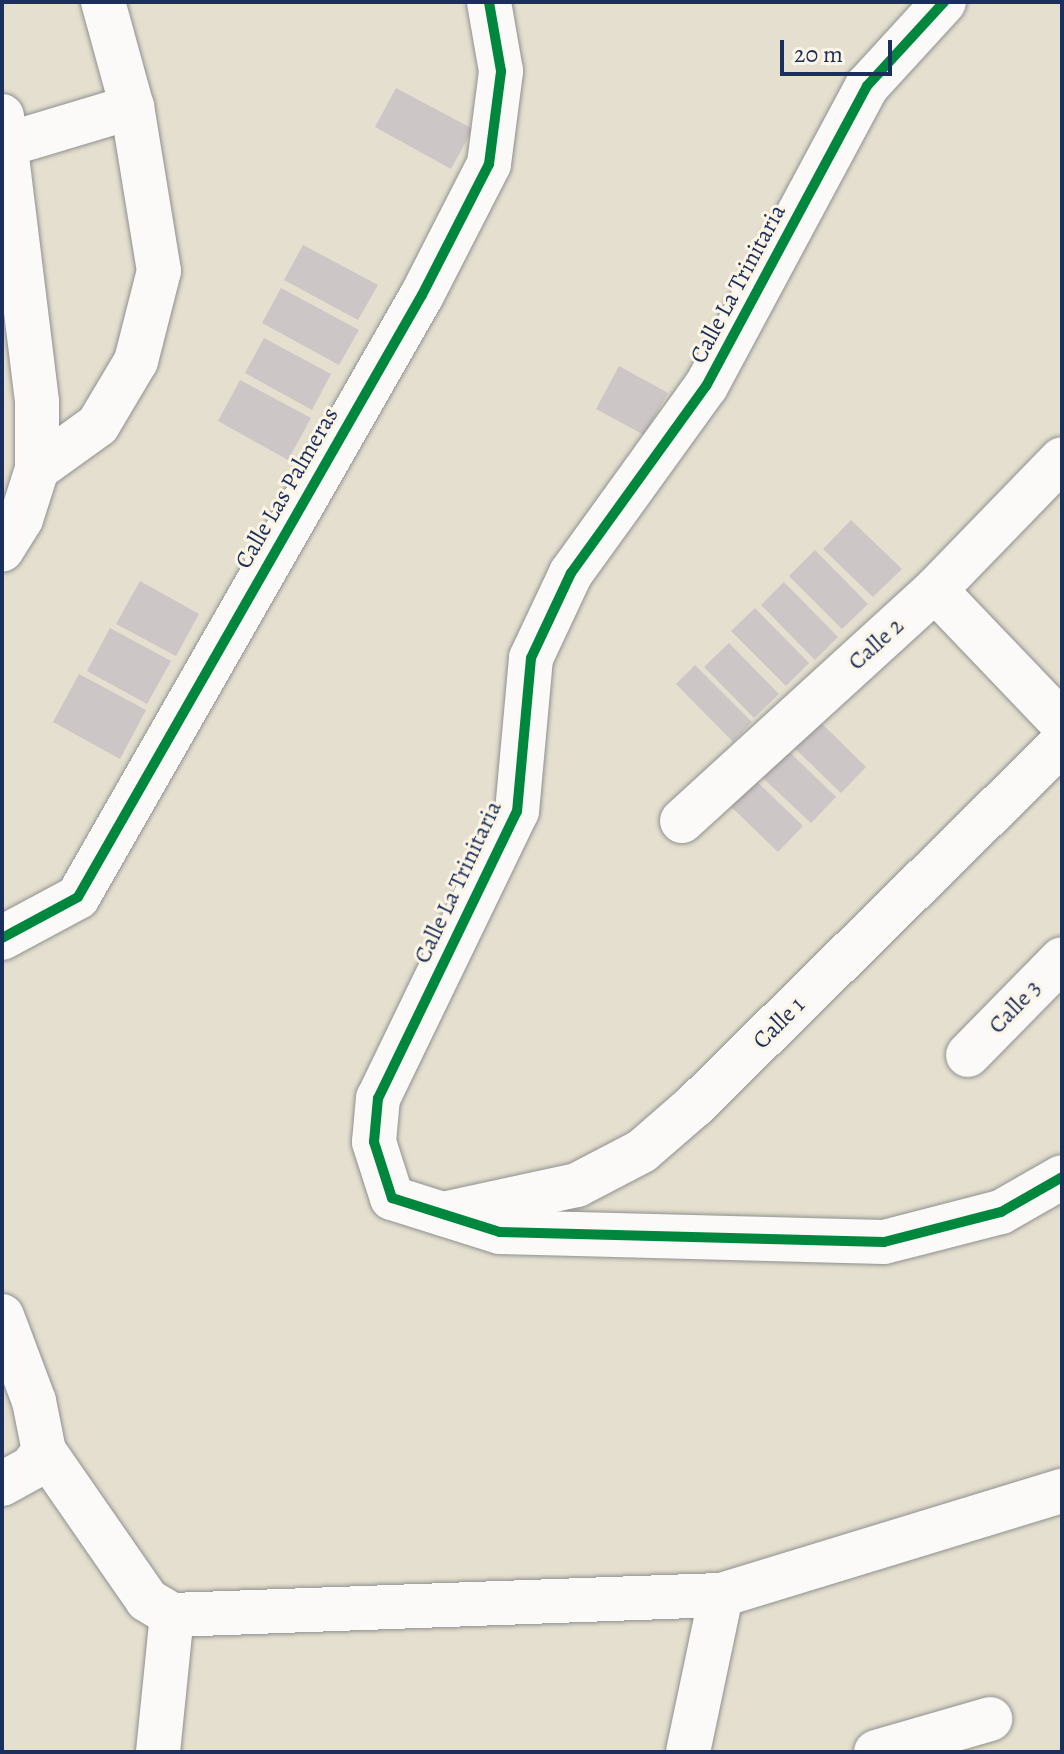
<!DOCTYPE html>
<html>
<head>
<meta charset="utf-8">
<style>
	body { margin:0 }
	#map { position:relative; width:1064px; height:1754px; overflow:hidden; background:#e4dfce; font-family:Alegreya,serif }
	div>[style] { position:absolute }
	.building>* { inset:0; background:#cdc6c7 }
	.roads { filter:drop-shadow(0 0 2px #909090) drop-shadow(0 0 2px #909090) }
	.street>* { height:44px; margin:-22px; padding:0 22px; transform-origin:22px; border-radius:22px; background:#fbfaf8 }
	.cycleway>* { height:10px; margin:-5px; padding:0 5px; transform-origin:5px; border-radius:5px; background:#00873e }
	span { translate:-50% -50%; white-space:nowrap; text-align:center; line-height:1.15; -webkit-text-stroke:6px #fcf5e5; paint-order:stroke }
	.street-label { font-size:24px; color:#1b2f5e }
	.frame { position:absolute; inset:0; border:4px solid #1b2f5e; pointer-events:none }
	.scale { position:absolute; left:780px; top:40px; width:112px; height:36px; box-sizing:border-box; border:4px solid #1b2f5e; border-top:0; padding-left:10px; font-size:24px; line-height:28px; white-space:nowrap; color:#1b2f5e; -webkit-text-stroke:6px #fcf5e5; paint-order:stroke }
</style>
</head>
<body>
<div id="map">
	<div class="building">
		<div style="clip-path:polygon(396px 88px,473px 129px,451px 169px,375px 127px)"></div>
		<div style="clip-path:polygon(303px 245px,378px 285px,358px 320px,284px 280px)"></div>
		<div style="clip-path:polygon(281px 288px,359px 330px,339px 365px,262px 323px)"></div>
		<div style="clip-path:polygon(264px 338px,331px 374px,312px 410px,245px 373px)"></div>
		<div style="clip-path:polygon(619px 366px,668px 393px,644px 435px,596px 409px)"></div>
		<div style="clip-path:polygon(240px 380px,311px 418px,288px 460px,218px 421px)"></div>
		<div style="clip-path:polygon(851px 520px,902px 569px,873px 597px,823px 549px)"></div>
		<div style="clip-path:polygon(815px 550px,868px 604px,842px 629px,789px 576px)"></div>
		<div style="clip-path:polygon(140px 581px,199px 614px,176px 656px,116px 624px)"></div>
		<div style="clip-path:polygon(784px 582px,838px 637px,815px 660px,761px 605px)"></div>
		<div style="clip-path:polygon(755px 608px,809px 663px,786px 686px,731px 631px)"></div>
		<div style="clip-path:polygon(110px 628px,171px 661px,147px 704px,87px 671px)"></div>
		<div style="clip-path:polygon(729px 643px,779px 694px,754px 718px,704px 667px)"></div>
		<div style="clip-path:polygon(695px 665px,752px 722px,733px 742px,676px 684px)"></div>
		<div style="clip-path:polygon(79px 674px,146px 710px,120px 759px,53px 722px)"></div>
		<div style="clip-path:polygon(808px 710px,866px 767px,841px 793px,782px 736px)"></div>
		<div style="clip-path:polygon(777px 740px,836px 797px,811px 823px,751px 767px)"></div>
		<div style="clip-path:polygon(747px 772px,803px 826px,778px 852px,722px 798px)"></div>
	</div>
	<div class="roads">
		<div class="street">
			<div style="left:944px;top:2px;width:114px;rotate:132.5deg"></div>
			<div style="left:867px;top:86px;width:340px;rotate:118.2deg"></div>
			<div style="left:706px;top:386px;width:231px;rotate:125.8deg"></div>
			<div style="left:571px;top:573px;width:94px;rotate:115.2deg"></div>
			<div style="left:531px;top:658px;width:154px;rotate:95.2deg"></div>
			<div style="left:517px;top:811px;width:319px;rotate:115.8deg"></div>
			<div style="left:378px;top:1098px;width:44px;rotate:95.2deg"></div>
			<div style="left:374px;top:1142px;width:59px;rotate:72.2deg"></div>
			<div style="left:392px;top:1198px;width:113px;rotate:17.5deg"></div>
			<div style="left:500px;top:1232px;width:384px;rotate:1.5deg"></div>
			<div style="left:884px;top:1242px;width:121px;rotate:-14.4deg"></div>
			<div style="left:1001px;top:1212px;width:70px;rotate:-29.8deg"></div>
			<div style="left:2px;top:116px;width:288px;rotate:83deg"></div>
			<div style="left:37px;top:402px;width:67px;rotate:90deg"></div>
			<div style="left:37px;top:469px;width:52px;rotate:107.7deg"></div>
			<div style="left:21px;top:519px;width:36px;rotate:122deg"></div>
			<div style="left:2px;top:146px;width:136px;rotate:-16.7deg"></div>
			<div style="left:37px;top:469px;width:75px;rotate:-35.8deg"></div>
			<div style="left:98px;top:425px;width:74px;rotate:-59.3deg"></div>
			<div style="left:136px;top:361px;width:93px;rotate:-75.7deg"></div>
			<div style="left:159px;top:271px;width:166px;rotate:-99.3deg"></div>
			<div style="left:132px;top:107px;width:109px;rotate:-105.4deg"></div>
			<div style="left:935px;top:590px;width:184px;rotate:46.3deg"></div>
			<div style="left:682px;top:821px;width:343px;rotate:-42.4deg"></div>
			<div style="left:935px;top:590px;width:182px;rotate:-45.9deg"></div>
			<div style="left:2px;top:938px;width:86px;rotate:-28.3deg"></div>
			<div style="left:78px;top:897px;width:693px;rotate:-60.26deg"></div>
			<div style="left:422px;top:295px;width:147px;rotate:-62.9deg"></div>
			<div style="left:489px;top:164px;width:94px;rotate:-82.6deg"></div>
			<div style="left:501px;top:71px;width:70px;rotate:-99.9deg"></div>
			<div style="left:968px;top:1055px;width:134px;rotate:-45.6deg"></div>
			<div style="left:443px;top:1214px;width:137px;rotate:-12.2deg"></div>
			<div style="left:577px;top:1185px;width:73px;rotate:-27.6deg"></div>
			<div style="left:642px;top:1151px;width:70px;rotate:-41deg"></div>
			<div style="left:695px;top:1105px;width:515px;rotate:-44.61deg"></div>
			<div style="left:2px;top:1316px;width:91px;rotate:69.4deg"></div>
			<div style="left:34px;top:1401px;width:51px;rotate:78.7deg"></div>
			<div style="left:44px;top:1451px;width:21px;rotate:127deg"></div>
			<div style="left:31px;top:1468px;width:33px;rotate:151deg"></div>
			<div style="left:44px;top:1451px;width:181px;rotate:55.3deg"></div>
			<div style="left:147px;top:1600px;width:29px;rotate:31deg"></div>
			<div style="left:172px;top:1615px;width:549px;rotate:-2.09deg"></div>
			<div style="left:158px;top:1752px;width:138px;rotate:-84.2deg"></div>
			<div style="left:688px;top:1752px;width:160px;rotate:-78.1deg"></div>
			<div style="left:721px;top:1595px;width:357px;rotate:-17deg"></div>
			<div style="left:876px;top:1752px;width:119px;rotate:-16.1deg"></div>
		</div>
	</div>
	<div class="cycleway">
		<div style="left:944px;top:2px;width:114px;rotate:132.5deg"></div>
		<div style="left:867px;top:86px;width:340px;rotate:118.2deg"></div>
		<div style="left:706px;top:386px;width:231px;rotate:125.8deg"></div>
		<div style="left:571px;top:573px;width:94px;rotate:115.2deg"></div>
		<div style="left:531px;top:658px;width:154px;rotate:95.2deg"></div>
		<div style="left:517px;top:811px;width:319px;rotate:115.8deg"></div>
		<div style="left:378px;top:1098px;width:44px;rotate:95.2deg"></div>
		<div style="left:374px;top:1142px;width:59px;rotate:72.2deg"></div>
		<div style="left:392px;top:1198px;width:113px;rotate:17.5deg"></div>
		<div style="left:500px;top:1232px;width:384px;rotate:1.5deg"></div>
		<div style="left:884px;top:1242px;width:121px;rotate:-14.4deg"></div>
		<div style="left:1001px;top:1212px;width:70px;rotate:-29.8deg"></div>
		<div style="left:2px;top:938px;width:86px;rotate:-28.3deg"></div>
		<div style="left:78px;top:897px;width:693px;rotate:-60.26deg"></div>
		<div style="left:422px;top:295px;width:147px;rotate:-62.9deg"></div>
		<div style="left:489px;top:164px;width:94px;rotate:-82.6deg"></div>
		<div style="left:501px;top:71px;width:70px;rotate:-99.9deg"></div>
	</div>
	<div class="street-label">
		<span style="left:738px;top:284px;rotate:-62deg">Calle La Trinitaria</span>
		<span style="left:287px;top:488px;rotate:-60deg">Calle Las Palmeras</span>
		<span style="left:876px;top:644px;rotate:-42deg">Calle 2</span>
		<span style="left:458px;top:882px;rotate:-65deg">Calle La Trinitaria</span>
		<span style="left:1015px;top:1007px;rotate:-46deg">Calle 3</span>
		<span style="left:779px;top:1023px;rotate:-45deg">Calle 1</span>
	</div>
	<div class="frame"></div>
	<div class="scale">20 m</div>
</div>
</body>
</html>
